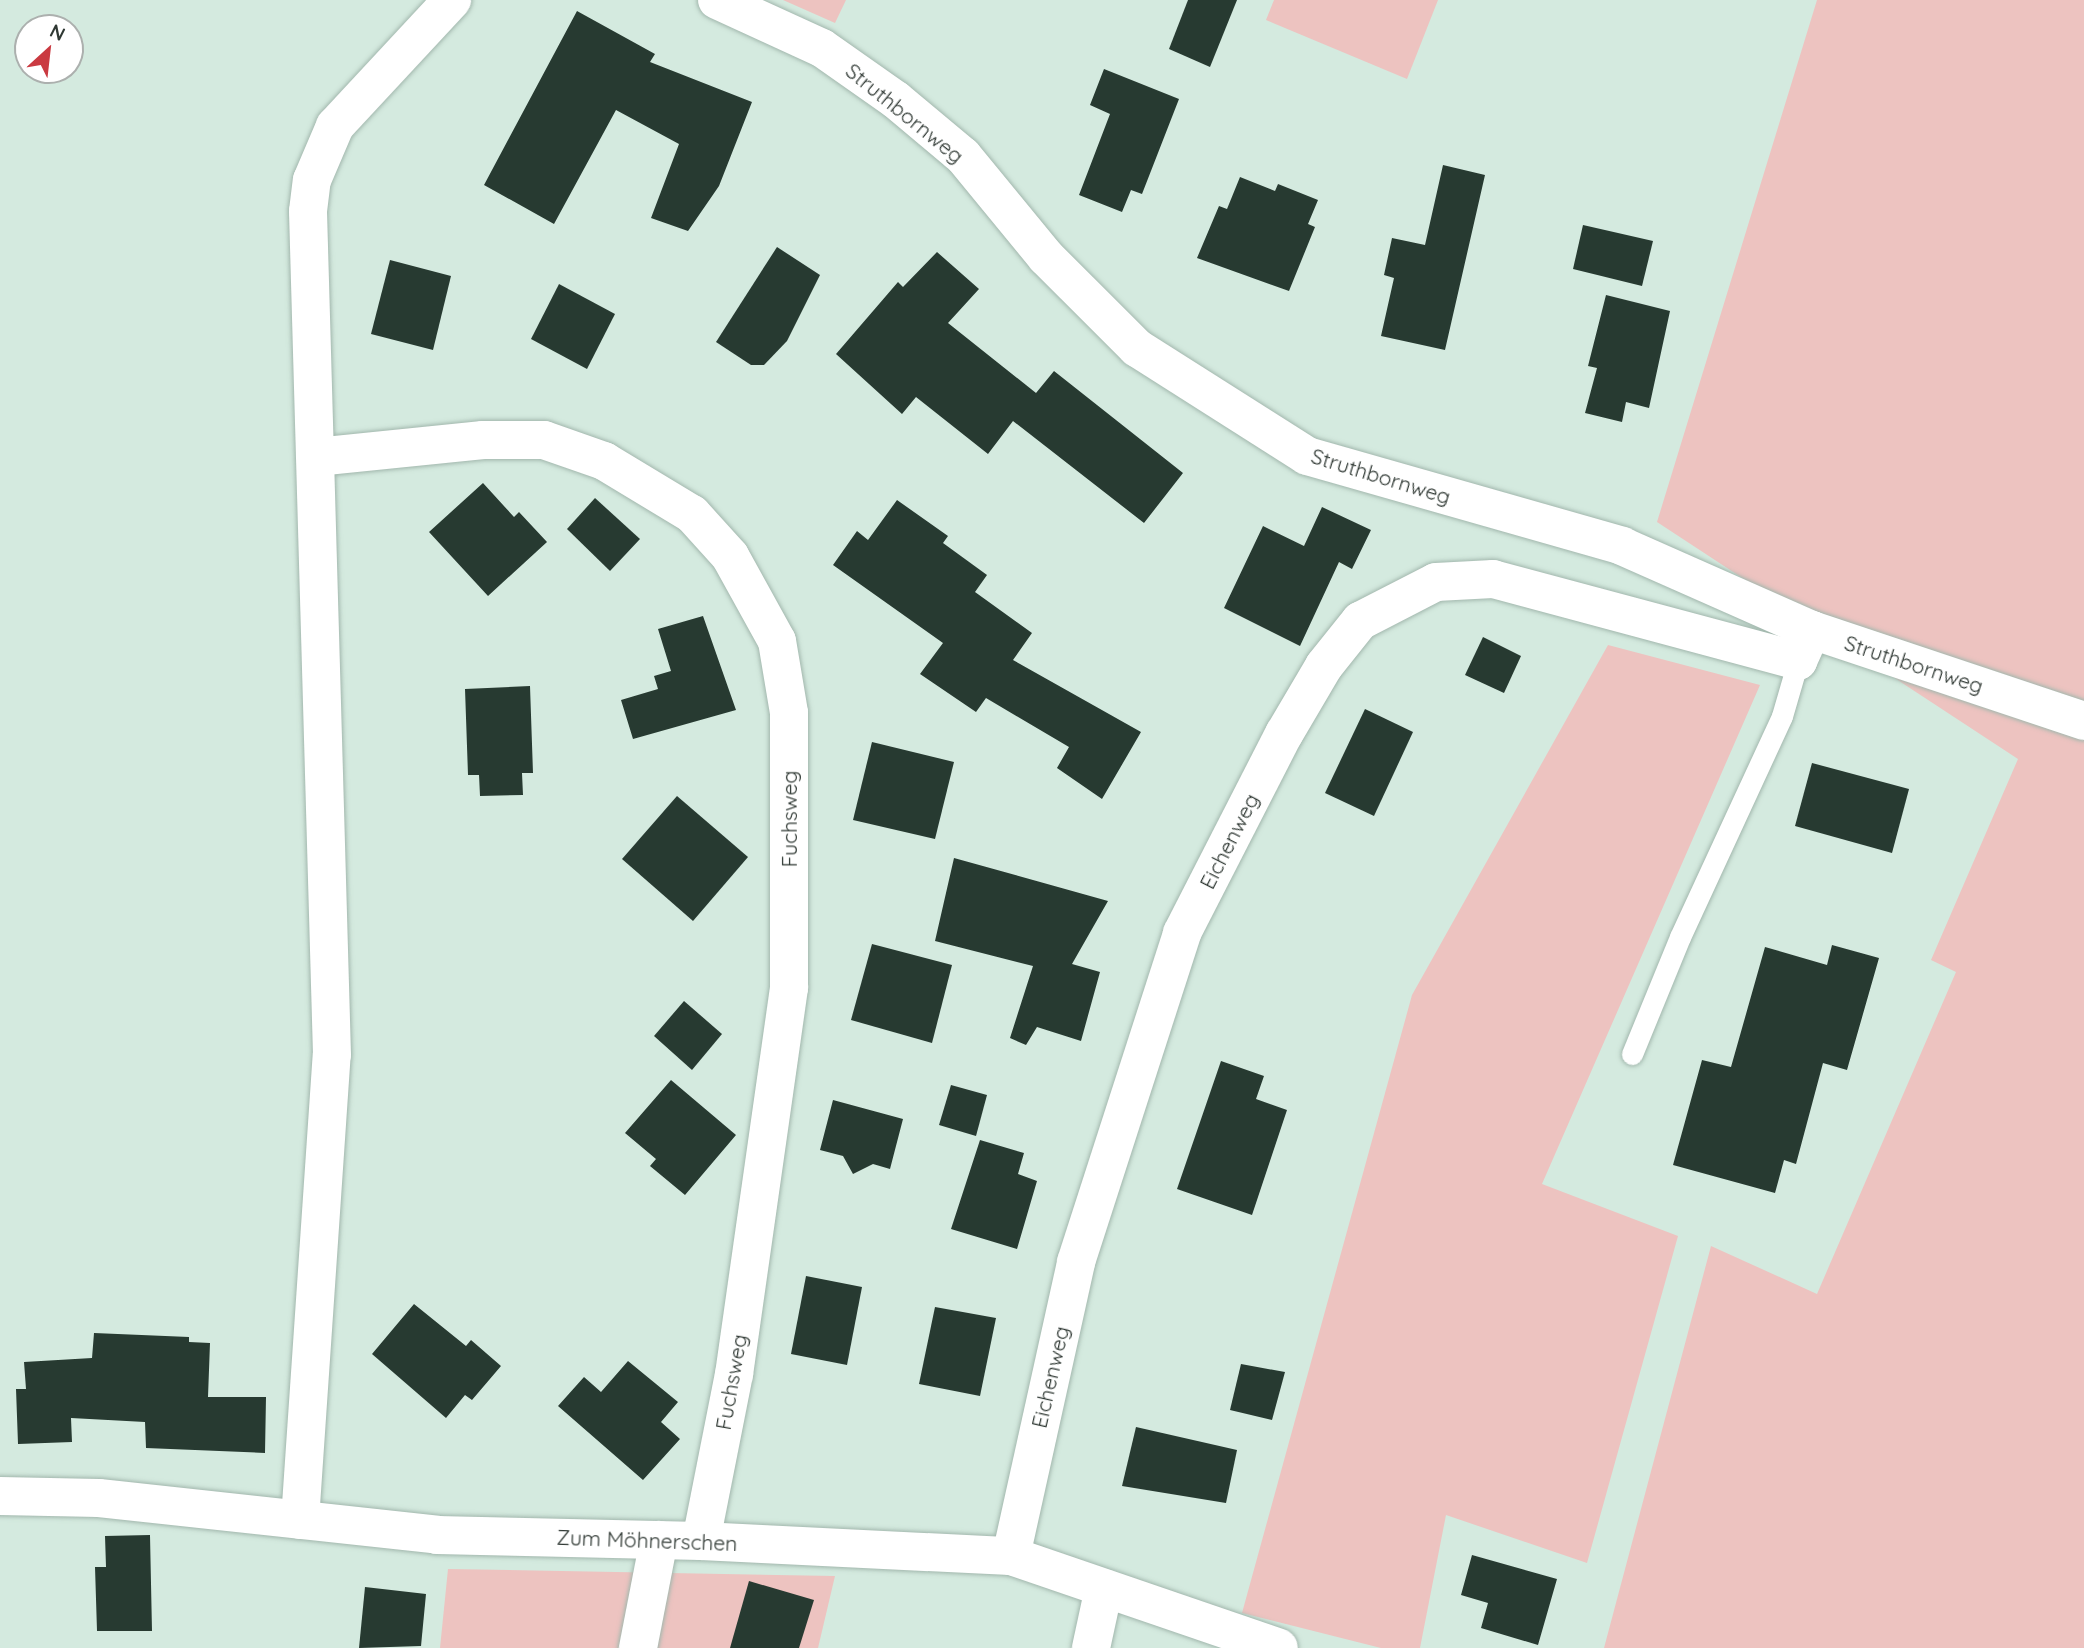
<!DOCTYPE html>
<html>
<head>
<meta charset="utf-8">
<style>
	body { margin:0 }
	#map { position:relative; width:2084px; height:1648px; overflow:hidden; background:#d4eadf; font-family:Quicksand,sans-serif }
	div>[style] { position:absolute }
	.green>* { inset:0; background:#edc3c0 }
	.building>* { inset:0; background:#273a31 }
	.roads { filter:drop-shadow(0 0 2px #a2b7ad) drop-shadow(0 0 2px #a2b7ad) }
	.lane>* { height:21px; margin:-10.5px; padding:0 10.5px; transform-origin:10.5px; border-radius:10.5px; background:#fff }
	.street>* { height:38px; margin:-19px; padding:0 19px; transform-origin:19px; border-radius:19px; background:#fff }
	span { translate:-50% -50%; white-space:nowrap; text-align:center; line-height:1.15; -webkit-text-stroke:7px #fff; paint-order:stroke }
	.street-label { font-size:21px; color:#303934 }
	.north { position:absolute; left:14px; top:14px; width:70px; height:70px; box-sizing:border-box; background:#fff; border:2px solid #acb0ae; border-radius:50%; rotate:27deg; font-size:19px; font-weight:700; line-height:28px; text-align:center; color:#303934 }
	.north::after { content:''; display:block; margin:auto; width:24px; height:32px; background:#ca3a41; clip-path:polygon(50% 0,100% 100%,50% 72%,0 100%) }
</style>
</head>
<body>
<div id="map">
	<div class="green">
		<div style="clip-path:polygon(783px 0,846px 0,835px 23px)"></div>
		<div style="clip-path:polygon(1274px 0,1438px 0,1407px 79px,1266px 20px)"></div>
		<div style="clip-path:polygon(1817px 0,2084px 0,2084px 1648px,1604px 1648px,1711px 1246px,1817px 1294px,1956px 972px,1931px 960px,2018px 759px,1657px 522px)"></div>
		<div style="clip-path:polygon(1608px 645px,1760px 685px,1542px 1184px,1678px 1236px,1587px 1563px,1446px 1515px,1420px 1648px,1381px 1648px,1242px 1613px,1412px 995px)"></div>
		<div style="clip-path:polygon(448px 1569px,835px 1576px,818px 1648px,440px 1648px)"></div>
	</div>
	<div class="building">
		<div style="clip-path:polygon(1188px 0,1237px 0,1210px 67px,1169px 49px)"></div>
		<div style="clip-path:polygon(577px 11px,655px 54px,650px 62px,752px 102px,719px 186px,688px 231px,651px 218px,679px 144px,616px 110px,554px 224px,484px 185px)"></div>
		<div style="clip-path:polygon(1104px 69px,1179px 99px,1142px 194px,1131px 190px,1122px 212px,1079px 195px,1110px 114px,1090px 105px)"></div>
		<div style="clip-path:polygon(1443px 165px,1485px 175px,1445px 350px,1381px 336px,1394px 278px,1384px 275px,1392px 238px,1425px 245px)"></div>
		<div style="clip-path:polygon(1240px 177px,1275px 191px,1278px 184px,1318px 200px,1308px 224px,1315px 227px,1289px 291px,1197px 258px,1219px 206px,1227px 209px)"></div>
		<div style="clip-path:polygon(1583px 225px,1653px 241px,1642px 286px,1573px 269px)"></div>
		<div style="clip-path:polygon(777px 247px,820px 275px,787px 341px,764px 365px,751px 365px,716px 342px)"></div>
		<div style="clip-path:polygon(937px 252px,979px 289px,948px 323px,1036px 393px,1054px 371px,1183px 473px,1144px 523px,1013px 421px,988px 454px,916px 397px,902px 414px,836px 354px,898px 282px,903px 287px)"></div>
		<div style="clip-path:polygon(390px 260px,451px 276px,433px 350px,371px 334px)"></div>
		<div style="clip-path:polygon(559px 284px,615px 314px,587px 369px,531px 339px)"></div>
		<div style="clip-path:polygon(1606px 295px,1670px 311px,1649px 408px,1626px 402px,1622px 422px,1585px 413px,1597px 368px,1588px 366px)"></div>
		<div style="clip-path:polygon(483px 483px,514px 517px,519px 512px,547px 542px,488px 596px,429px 532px)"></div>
		<div style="clip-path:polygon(595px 498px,640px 539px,610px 571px,567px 529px)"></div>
		<div style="clip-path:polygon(897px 500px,948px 536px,943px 543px,987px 575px,975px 592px,1032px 633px,1013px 660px,1141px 732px,1102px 799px,1057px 768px,1069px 747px,986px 698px,976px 712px,920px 674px,943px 643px,833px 565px,857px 531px,868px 540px)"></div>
		<div style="clip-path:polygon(1322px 507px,1371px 530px,1352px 569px,1339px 562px,1300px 646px,1224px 608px,1263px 526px,1304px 546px)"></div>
		<div style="clip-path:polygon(703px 616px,736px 710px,633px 739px,621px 700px,658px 689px,654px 676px,671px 671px,658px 629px)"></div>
		<div style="clip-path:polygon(1483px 637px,1521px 656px,1504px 693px,1465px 675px)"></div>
		<div style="clip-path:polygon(530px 686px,533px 773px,522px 773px,523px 795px,480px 796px,479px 775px,468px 775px,465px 689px)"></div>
		<div style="clip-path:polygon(1365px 709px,1413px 732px,1374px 816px,1325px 793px)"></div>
		<div style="clip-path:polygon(872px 742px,954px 762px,935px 839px,853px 820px)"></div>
		<div style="clip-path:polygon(1812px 763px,1909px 789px,1892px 853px,1795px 826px)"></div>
		<div style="clip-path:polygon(677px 796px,748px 857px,693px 921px,622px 859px)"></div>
		<div style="clip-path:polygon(954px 858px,1108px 901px,1072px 964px,1100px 972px,1081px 1041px,1037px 1027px,1026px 1045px,1010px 1038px,1033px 966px,935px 941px)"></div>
		<div style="clip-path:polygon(872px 944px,952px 965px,932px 1043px,851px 1020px)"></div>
		<div style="clip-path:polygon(1832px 945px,1879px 958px,1847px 1070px,1823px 1063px,1796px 1164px,1784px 1160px,1775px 1193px,1673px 1165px,1702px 1060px,1731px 1067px,1765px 947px,1827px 965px)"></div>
		<div style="clip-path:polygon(684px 1001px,722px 1034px,692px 1070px,654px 1036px)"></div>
		<div style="clip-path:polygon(1221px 1061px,1264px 1076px,1256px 1099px,1287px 1110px,1252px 1215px,1177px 1189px)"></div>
		<div style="clip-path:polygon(671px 1080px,736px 1135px,685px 1195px,650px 1166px,656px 1159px,625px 1133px)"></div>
		<div style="clip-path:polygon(951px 1085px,987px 1095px,976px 1136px,939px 1125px)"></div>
		<div style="clip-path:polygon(833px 1100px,903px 1119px,890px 1169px,873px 1164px,853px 1174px,843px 1156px,820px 1150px)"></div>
		<div style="clip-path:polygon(980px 1140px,1024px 1153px,1018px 1174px,1037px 1181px,1017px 1249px,951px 1229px)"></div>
		<div style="clip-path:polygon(806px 1276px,862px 1287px,847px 1365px,791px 1354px)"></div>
		<div style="clip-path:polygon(414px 1304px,466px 1346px,471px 1340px,501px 1366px,472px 1400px,465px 1395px,446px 1418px,372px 1354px)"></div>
		<div style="clip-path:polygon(935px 1307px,996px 1318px,980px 1396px,919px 1384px)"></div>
		<div style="clip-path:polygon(94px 1333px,189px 1337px,189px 1342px,210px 1343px,208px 1397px,266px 1397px,265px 1453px,146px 1448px,145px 1422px,71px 1418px,72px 1442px,18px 1444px,16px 1389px,26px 1389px,24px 1362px,92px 1358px)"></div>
		<div style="clip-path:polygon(628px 1361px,678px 1402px,661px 1422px,680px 1439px,643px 1480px,558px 1406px,584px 1377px,601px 1392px)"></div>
		<div style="clip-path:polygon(1241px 1364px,1285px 1372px,1272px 1420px,1230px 1410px)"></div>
		<div style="clip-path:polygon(1136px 1427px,1237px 1450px,1226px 1503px,1122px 1486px)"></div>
		<div style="clip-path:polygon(150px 1535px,152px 1631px,97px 1631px,95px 1567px,106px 1567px,105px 1536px)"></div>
		<div style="clip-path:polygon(1472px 1555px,1557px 1579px,1538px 1645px,1481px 1628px,1488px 1603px,1461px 1595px)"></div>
		<div style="clip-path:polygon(749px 1581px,814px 1600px,799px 1648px,730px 1648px)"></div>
		<div style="clip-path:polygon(365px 1587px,426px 1594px,421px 1646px,359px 1648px)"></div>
	</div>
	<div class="roads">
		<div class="lane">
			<div style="left:1632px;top:1054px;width:126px;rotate:-67.7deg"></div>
			<div style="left:1680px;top:937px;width:243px;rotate:-65.2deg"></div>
			<div style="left:1782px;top:716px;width:57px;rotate:-73.8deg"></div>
		</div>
		<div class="street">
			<div style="left:717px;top:0;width:115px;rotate:24.6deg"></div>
			<div style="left:822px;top:48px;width:90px;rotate:35.1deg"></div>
			<div style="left:896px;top:100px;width:87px;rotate:39.9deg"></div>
			<div style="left:963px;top:156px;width:131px;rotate:50.6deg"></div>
			<div style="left:1046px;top:257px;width:129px;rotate:45deg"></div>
			<div style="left:1137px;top:348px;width:201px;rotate:32.4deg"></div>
			<div style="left:1307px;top:456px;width:328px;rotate:15.9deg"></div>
			<div style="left:1622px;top:546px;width:208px;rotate:23.9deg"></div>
			<div style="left:1812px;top:630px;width:287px;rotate:18.5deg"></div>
			<div style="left:316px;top:457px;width:168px;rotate:-5.8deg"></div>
			<div style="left:483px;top:440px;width:61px"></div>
			<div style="left:544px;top:440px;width:64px;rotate:19.3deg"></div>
			<div style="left:604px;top:461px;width:103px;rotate:31.1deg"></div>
			<div style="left:692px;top:514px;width:57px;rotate:47.9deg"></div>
			<div style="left:730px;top:556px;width:97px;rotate:61.1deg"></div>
			<div style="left:777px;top:641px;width:73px;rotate:80.5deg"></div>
			<div style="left:789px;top:713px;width:275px;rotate:90deg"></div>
			<div style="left:789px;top:988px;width:390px;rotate:98.1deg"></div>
			<div style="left:734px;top:1374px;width:170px;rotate:101.2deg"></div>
			<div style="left:0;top:1496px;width:99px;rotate:1.2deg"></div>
			<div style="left:99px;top:1498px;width:340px;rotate:6.2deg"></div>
			<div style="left:437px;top:1535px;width:264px;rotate:1.3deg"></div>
			<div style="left:701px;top:1541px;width:310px;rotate:2.8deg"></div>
			<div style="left:1011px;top:1556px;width:283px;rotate:18.9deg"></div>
			<div style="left:300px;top:1520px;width:466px;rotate:-86.1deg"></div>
			<div style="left:332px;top:1055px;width:844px;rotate:-91.63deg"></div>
			<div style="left:308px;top:211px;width:31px;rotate:-83deg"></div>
			<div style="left:312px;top:180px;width:59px;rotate:-66.9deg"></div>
			<div style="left:335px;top:126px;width:172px;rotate:-47.1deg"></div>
			<div style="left:1011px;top:1556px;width:301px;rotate:-77.5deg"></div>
			<div style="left:1076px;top:1262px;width:346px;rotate:-72.1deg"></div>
			<div style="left:1182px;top:933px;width:224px;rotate:-62.9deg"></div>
			<div style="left:1284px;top:734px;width:79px;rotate:-59.5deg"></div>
			<div style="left:1324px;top:666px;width:58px;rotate:-51.3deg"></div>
			<div style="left:1360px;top:621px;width:85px;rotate:-27.2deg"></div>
			<div style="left:1436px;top:582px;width:57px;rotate:-3deg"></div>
			<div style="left:1493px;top:579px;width:316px;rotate:15deg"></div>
			<div style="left:1798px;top:661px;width:34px;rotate:-66deg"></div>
			<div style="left:638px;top:1648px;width:110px;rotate:-79deg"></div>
			<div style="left:1091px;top:1648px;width:61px;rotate:-77.8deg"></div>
		</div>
	</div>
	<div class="street-label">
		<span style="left:905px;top:113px;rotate:39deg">Struthbornweg</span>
		<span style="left:1381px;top:476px;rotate:17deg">Struthbornweg</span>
		<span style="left:1914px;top:664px;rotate:18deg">Struthbornweg</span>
		<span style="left:789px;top:819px;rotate:-90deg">Fuchsweg</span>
		<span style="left:1229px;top:841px;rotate:-63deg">Eichenweg</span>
		<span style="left:1050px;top:1377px;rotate:-77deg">Eichenweg</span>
		<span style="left:731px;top:1382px;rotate:-80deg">Fuchsweg</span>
		<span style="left:647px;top:1540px;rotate:2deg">Zum Möhnerschen</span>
	</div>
	<div class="north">N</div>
</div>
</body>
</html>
